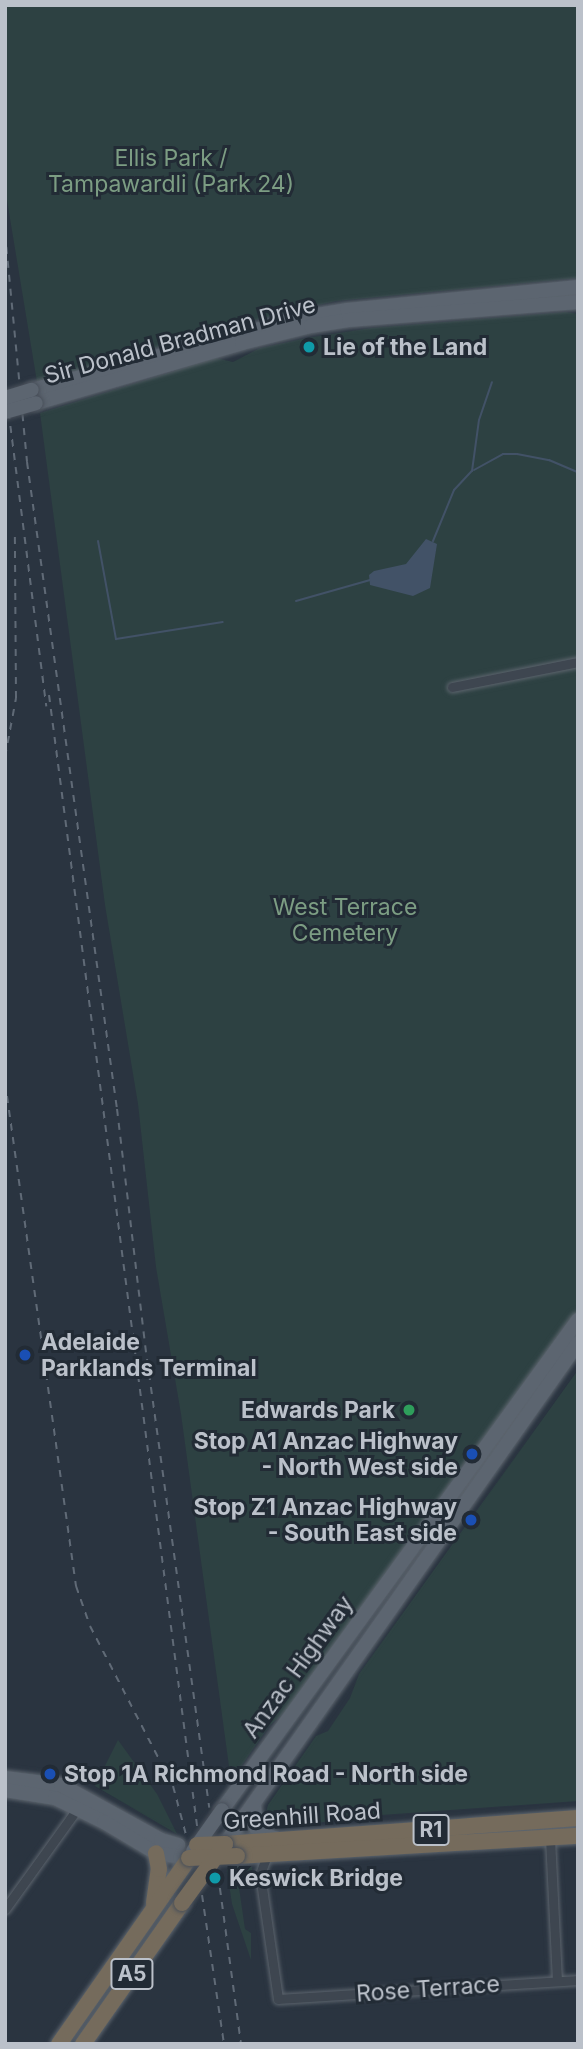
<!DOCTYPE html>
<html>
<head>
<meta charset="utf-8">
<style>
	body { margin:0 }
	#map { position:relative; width:583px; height:2049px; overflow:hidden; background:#2a3440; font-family:Inter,sans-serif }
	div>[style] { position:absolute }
	.green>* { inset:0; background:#2d4142 }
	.water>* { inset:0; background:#425267 }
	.stream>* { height:2px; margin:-1px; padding:0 1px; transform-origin:1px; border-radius:1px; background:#425267 }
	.roads { filter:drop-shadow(0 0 2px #5c646d) drop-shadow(0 0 2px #5c646d) }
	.street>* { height:9px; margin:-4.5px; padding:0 4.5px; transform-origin:4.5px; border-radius:4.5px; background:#3e4650 }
	.primary>* { height:14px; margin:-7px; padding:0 7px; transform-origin:7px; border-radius:7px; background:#5c6570 }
	.highway>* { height:16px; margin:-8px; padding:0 8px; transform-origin:8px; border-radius:8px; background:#756b5c }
	.rail>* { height:2px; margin-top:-1px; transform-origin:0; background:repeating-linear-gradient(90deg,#606a76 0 7px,transparent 0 14px) }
	.bridges { filter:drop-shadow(0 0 2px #484f59) drop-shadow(0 0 2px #484f59) }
	.primary-bridge>* { height:14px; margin:-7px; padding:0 7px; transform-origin:7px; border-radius:7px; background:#5c6570 }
	.highway-bridge>* { height:16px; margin:-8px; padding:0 8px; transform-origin:8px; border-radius:8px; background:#756b5c }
	.dots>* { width:19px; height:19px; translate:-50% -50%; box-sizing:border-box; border:4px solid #222b35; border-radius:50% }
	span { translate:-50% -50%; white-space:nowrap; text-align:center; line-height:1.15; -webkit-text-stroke:6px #222b35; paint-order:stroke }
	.shield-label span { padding:2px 5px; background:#222b35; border:2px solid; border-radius:5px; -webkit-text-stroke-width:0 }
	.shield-label { font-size:21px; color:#bbc1ca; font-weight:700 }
	.park-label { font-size:23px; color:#7c9d83 }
	.street-label { font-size:23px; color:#bbc1ca }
	.poi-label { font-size:23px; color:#bbc1ca; font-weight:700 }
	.left { translate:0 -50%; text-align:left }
	.right { translate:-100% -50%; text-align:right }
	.frame { position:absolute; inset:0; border:7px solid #bbc1ca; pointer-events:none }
</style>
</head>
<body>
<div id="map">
	<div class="green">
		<div style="clip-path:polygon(5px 5px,578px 5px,578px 278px,336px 301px,242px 323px,37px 382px,5px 188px)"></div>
		<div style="clip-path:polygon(565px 312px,578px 314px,578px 1311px,292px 1706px,269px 1726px,231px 1781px,181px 1414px,156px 1267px,138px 1104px,105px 905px,40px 413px,216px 358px,233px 362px,260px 348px,307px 338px,371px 328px)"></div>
		<div style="clip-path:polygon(578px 1370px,578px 1801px,354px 1817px,293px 1827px,270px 1827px,264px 1820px,268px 1805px,316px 1736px,328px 1731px,350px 1698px,359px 1674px)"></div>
		<div style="clip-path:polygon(118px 1740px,157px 1794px,177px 1834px,95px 1786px)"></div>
		<div style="clip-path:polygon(230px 1866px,252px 1867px,253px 1873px,245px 1876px,237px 1874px,245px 1929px,251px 1933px,251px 1960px,232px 1904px,227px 1870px)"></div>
	</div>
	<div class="water">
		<div style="clip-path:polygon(426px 539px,437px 544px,430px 588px,413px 596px,370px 585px,369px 575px,374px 571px,406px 564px)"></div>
	</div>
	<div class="stream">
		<div style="left:474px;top:470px;width:33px;rotate:-29deg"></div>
		<div style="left:503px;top:454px;width:14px"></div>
		<div style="left:517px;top:454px;width:33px;rotate:11deg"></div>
		<div style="left:549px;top:460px;width:30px;rotate:23deg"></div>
		<div style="left:98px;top:541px;width:100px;rotate:79.6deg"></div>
		<div style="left:116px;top:639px;width:108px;rotate:-9deg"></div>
		<div style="left:433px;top:541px;width:55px;rotate:-67.6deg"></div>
		<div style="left:454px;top:490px;width:26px;rotate:-47deg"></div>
		<div style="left:472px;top:471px;width:51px;rotate:-82.2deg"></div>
		<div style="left:479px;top:420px;width:40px;rotate:-71.1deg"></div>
		<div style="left:296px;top:601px;width:77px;rotate:-15.8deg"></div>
	</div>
	<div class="roads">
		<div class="street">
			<div style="left:452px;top:687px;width:128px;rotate:-11.2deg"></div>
			<div style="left:550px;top:1838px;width:143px;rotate:87.2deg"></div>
			<div style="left:267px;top:1855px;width:20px;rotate:110deg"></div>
			<div style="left:260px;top:1874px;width:126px;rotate:81.8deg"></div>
			<div style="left:278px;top:1999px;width:301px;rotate:-3.6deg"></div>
			<div style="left:5px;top:1909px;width:123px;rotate:-54.2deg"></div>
		</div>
		<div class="primary">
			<div style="left:32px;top:390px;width:283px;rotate:-15deg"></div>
			<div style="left:305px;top:317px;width:43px;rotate:-9.5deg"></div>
			<div style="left:347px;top:310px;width:232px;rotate:-5.7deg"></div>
			<div style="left:36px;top:403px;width:215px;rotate:-16.2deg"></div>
			<div style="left:242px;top:343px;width:71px;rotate:-13.8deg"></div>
			<div style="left:311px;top:326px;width:38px;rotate:-9deg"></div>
			<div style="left:349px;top:320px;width:230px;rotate:-4.5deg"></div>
			<div style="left:5px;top:1778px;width:56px;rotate:7.1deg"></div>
			<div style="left:61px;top:1785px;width:114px;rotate:28.8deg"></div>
			<div style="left:161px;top:1840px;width:18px;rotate:16deg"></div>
			<div style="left:5px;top:1790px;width:51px;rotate:9.1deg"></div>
			<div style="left:55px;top:1798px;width:55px;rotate:26.1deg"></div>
			<div style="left:104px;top:1822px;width:61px;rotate:30.8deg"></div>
			<div style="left:156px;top:1853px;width:33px;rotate:9deg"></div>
			<div style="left:254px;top:1805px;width:23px;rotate:85deg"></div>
			<div style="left:256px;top:1828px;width:11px;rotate:41deg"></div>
			<div style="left:264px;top:1835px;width:16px;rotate:15deg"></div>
			<div style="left:222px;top:1810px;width:606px;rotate:-54deg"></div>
			<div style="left:225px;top:1844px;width:613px;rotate:-54.83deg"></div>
		</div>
		<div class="highway">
			<div style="left:225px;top:1844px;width:354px;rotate:-4.2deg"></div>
			<div style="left:237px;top:1856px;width:342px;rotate:-3.4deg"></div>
			<div style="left:154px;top:1903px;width:34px;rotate:-82deg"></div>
			<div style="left:159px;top:1869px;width:16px;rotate:-101deg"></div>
			<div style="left:59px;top:2044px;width:227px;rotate:-55deg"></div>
			<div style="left:83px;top:2044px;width:172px;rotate:-54.9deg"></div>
		</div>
	</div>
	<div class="rail">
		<div style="left:5px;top:233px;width:230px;rotate:84.5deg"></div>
		<div style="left:27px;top:462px;width:653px;rotate:82.08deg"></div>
		<div style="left:117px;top:1109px;width:252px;rotate:83.2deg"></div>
		<div style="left:147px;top:1359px;width:453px;rotate:82.1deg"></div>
		<div style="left:5px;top:384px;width:325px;rotate:82.7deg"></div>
		<div style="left:49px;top:695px;width:1141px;rotate:82.54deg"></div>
		<div style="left:5px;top:757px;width:60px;rotate:-79.4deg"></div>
		<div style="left:16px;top:698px;width:163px;rotate:-90.4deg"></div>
		<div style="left:5px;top:1082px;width:509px;rotate:81.98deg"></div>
		<div style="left:76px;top:1586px;width:42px;rotate:70.7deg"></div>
		<div style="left:90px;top:1626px;width:180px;rotate:62.6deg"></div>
		<div style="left:173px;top:1786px;width:51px;rotate:75.1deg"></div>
		<div style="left:218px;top:1874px;width:172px;rotate:82.3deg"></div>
		<div style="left:202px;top:1895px;width:151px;rotate:81.6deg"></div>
	</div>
	<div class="bridges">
		<div class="primary-bridge">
			<div style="left:5px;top:398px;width:28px;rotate:-17deg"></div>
			<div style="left:5px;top:412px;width:32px;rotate:-16deg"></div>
			<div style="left:193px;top:1851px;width:50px;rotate:-54.7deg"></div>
		</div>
		<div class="highway-bridge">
			<div style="left:197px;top:1845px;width:28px;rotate:-2deg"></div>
			<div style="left:189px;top:1858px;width:48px;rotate:-2.4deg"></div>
			<div style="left:182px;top:1903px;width:73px;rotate:-53.9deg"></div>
		</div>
	</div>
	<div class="dots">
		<div style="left:309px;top:347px;background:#0f9aa8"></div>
		<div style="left:25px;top:1355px;background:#1a4fb4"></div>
		<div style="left:409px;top:1410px;background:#2e9e5b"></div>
		<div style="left:472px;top:1454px;background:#1a4fb4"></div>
		<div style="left:471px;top:1520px;background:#1a4fb4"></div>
		<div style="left:50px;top:1774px;background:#1a4fb4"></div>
		<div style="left:215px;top:1878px;background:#0f9aa8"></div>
	</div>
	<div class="shield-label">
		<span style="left:431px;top:1830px">R1</span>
		<span style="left:132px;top:1974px">A5</span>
	</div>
	<div class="park-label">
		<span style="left:171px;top:171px">Ellis Park /<br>Tampawardli (Park 24)</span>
		<span style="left:345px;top:920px">West Terrace<br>Cemetery</span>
	</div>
	<div class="street-label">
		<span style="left:180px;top:340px;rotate:-15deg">Sir Donald Bradman Drive</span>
		<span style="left:298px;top:1667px;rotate:-54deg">Anzac Highway</span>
		<span style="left:302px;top:1816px;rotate:-4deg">Greenhill Road</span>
		<span style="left:428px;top:1989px;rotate:-4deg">Rose Terrace</span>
	</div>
	<div class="poi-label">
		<span class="left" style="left:323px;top:347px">Lie of the Land</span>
		<span class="left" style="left:41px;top:1355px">Adelaide<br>Parklands Terminal</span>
		<span class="right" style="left:395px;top:1410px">Edwards Park</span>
		<span class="right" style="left:458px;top:1454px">Stop A1 Anzac Highway<br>- North West side</span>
		<span class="right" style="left:457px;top:1520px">Stop Z1 Anzac Highway<br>- South East side</span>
		<span class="left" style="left:64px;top:1774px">Stop 1A Richmond Road - North side</span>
		<span class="left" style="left:229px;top:1878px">Keswick Bridge</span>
	</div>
	<div class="frame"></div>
</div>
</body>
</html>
